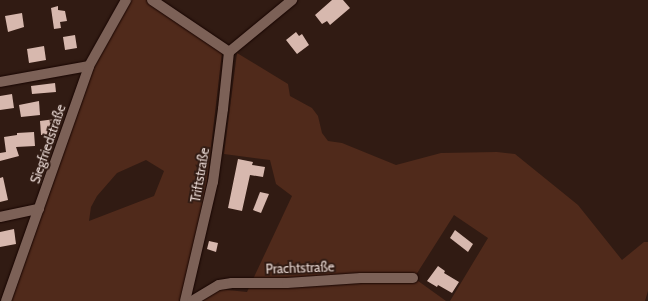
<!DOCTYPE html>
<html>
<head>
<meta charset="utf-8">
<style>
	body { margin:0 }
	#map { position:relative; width:648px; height:301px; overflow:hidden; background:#311b13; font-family:Cabin,sans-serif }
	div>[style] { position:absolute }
	.green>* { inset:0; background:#502a1b }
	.building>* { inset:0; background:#d7b8ae }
	.roads { filter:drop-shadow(0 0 1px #180501) drop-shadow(0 0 1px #180501) }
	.street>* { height:10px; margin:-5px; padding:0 5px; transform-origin:5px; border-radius:5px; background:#7c6157 }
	span { translate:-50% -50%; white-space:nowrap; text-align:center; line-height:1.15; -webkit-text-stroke:4px #311b13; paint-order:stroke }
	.street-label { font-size:13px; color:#e8d8d3 }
</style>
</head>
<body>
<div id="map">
	<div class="green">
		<div style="clip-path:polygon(evenodd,126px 0,155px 0,223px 44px,207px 181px,182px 301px,6px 301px,89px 66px,126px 0,146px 160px,164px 171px,154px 196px,89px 221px,91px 207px,97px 196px,117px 173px,146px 160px)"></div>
		<div style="clip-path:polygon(237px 53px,288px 84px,290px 96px,312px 108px,318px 116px,322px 133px,328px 141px,342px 143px,396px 165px,441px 153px,497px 152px,515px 154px,578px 205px,622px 260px,644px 242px,648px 242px,648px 291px,645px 301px,450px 301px,488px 238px,454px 215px,414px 278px,446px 301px,202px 301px,218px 289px,247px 292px,292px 196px,276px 184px,270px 160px,224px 154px)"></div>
	</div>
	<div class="building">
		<div style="clip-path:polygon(332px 0,343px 0,350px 8px,330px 25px,327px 21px,322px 24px,315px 15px)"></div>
		<div style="clip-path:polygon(58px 6px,58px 10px,65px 11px,67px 21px,60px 22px,61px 28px,54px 29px,51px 8px)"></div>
		<div style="clip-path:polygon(22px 13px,24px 27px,8px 32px,5px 16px)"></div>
		<div style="clip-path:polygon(296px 32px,299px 36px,302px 34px,309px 45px,297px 54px,286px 40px)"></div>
		<div style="clip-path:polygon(75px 35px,77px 48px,65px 50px,63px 37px)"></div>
		<div style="clip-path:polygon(44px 46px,46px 60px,29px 63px,27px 49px)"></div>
		<div style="clip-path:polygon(55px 83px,56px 92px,32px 94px,31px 86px)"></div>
		<div style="clip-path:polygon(12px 94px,14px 108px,0 110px,0 96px)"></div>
		<div style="clip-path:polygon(39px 101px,40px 115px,21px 117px,19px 105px)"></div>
		<div style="clip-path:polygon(55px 119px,56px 134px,41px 135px,40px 121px)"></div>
		<div style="clip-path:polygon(34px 132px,35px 146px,16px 147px,19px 156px,0 161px,0 153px,6px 152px,4px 137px,17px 135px,17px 133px)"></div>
		<div style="clip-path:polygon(238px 159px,253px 162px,252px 165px,265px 167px,263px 177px,250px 175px,242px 211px,228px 208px)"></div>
		<div style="clip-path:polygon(3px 177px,8px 200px,0 202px,0 178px)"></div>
		<div style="clip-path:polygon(260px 192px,269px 194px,261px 213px,253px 210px)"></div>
		<div style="clip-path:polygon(14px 229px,16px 244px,0 247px,0 232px)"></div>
		<div style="clip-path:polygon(455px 230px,473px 244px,468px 252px,450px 238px)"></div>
		<div style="clip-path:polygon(209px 241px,218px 243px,216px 252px,207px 249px)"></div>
		<div style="clip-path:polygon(438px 266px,445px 271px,444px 273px,459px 282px,452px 293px,438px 285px,437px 287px,427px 281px)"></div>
	</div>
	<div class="roads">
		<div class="street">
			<div style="left:152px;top:0;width:93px;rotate:34deg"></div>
			<div style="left:229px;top:52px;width:82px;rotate:-39.5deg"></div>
			<div style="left:0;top:82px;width:90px;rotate:-10.2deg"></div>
			<div style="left:0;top:217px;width:40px;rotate:-12deg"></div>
			<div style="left:6px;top:301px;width:249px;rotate:-70.5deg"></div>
			<div style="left:89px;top:66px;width:76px;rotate:-60.7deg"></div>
			<div style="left:185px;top:301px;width:122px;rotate:-76.8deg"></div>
			<div style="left:213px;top:182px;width:74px;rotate:-82.2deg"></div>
			<div style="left:223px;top:109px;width:57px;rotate:-84deg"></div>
			<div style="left:192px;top:301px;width:31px;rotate:-31deg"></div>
			<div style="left:219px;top:285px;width:13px;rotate:-9deg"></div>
			<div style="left:232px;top:283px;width:55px"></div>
			<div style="left:287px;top:283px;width:74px;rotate:-3.9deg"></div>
			<div style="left:361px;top:278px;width:52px"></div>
		</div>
	</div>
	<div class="street-label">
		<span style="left:48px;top:144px;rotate:-71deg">Siegfriedstraße</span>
		<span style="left:200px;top:175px;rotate:-80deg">Triftstraße</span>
		<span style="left:300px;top:268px;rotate:-2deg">Prachtstraße</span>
	</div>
</div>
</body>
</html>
